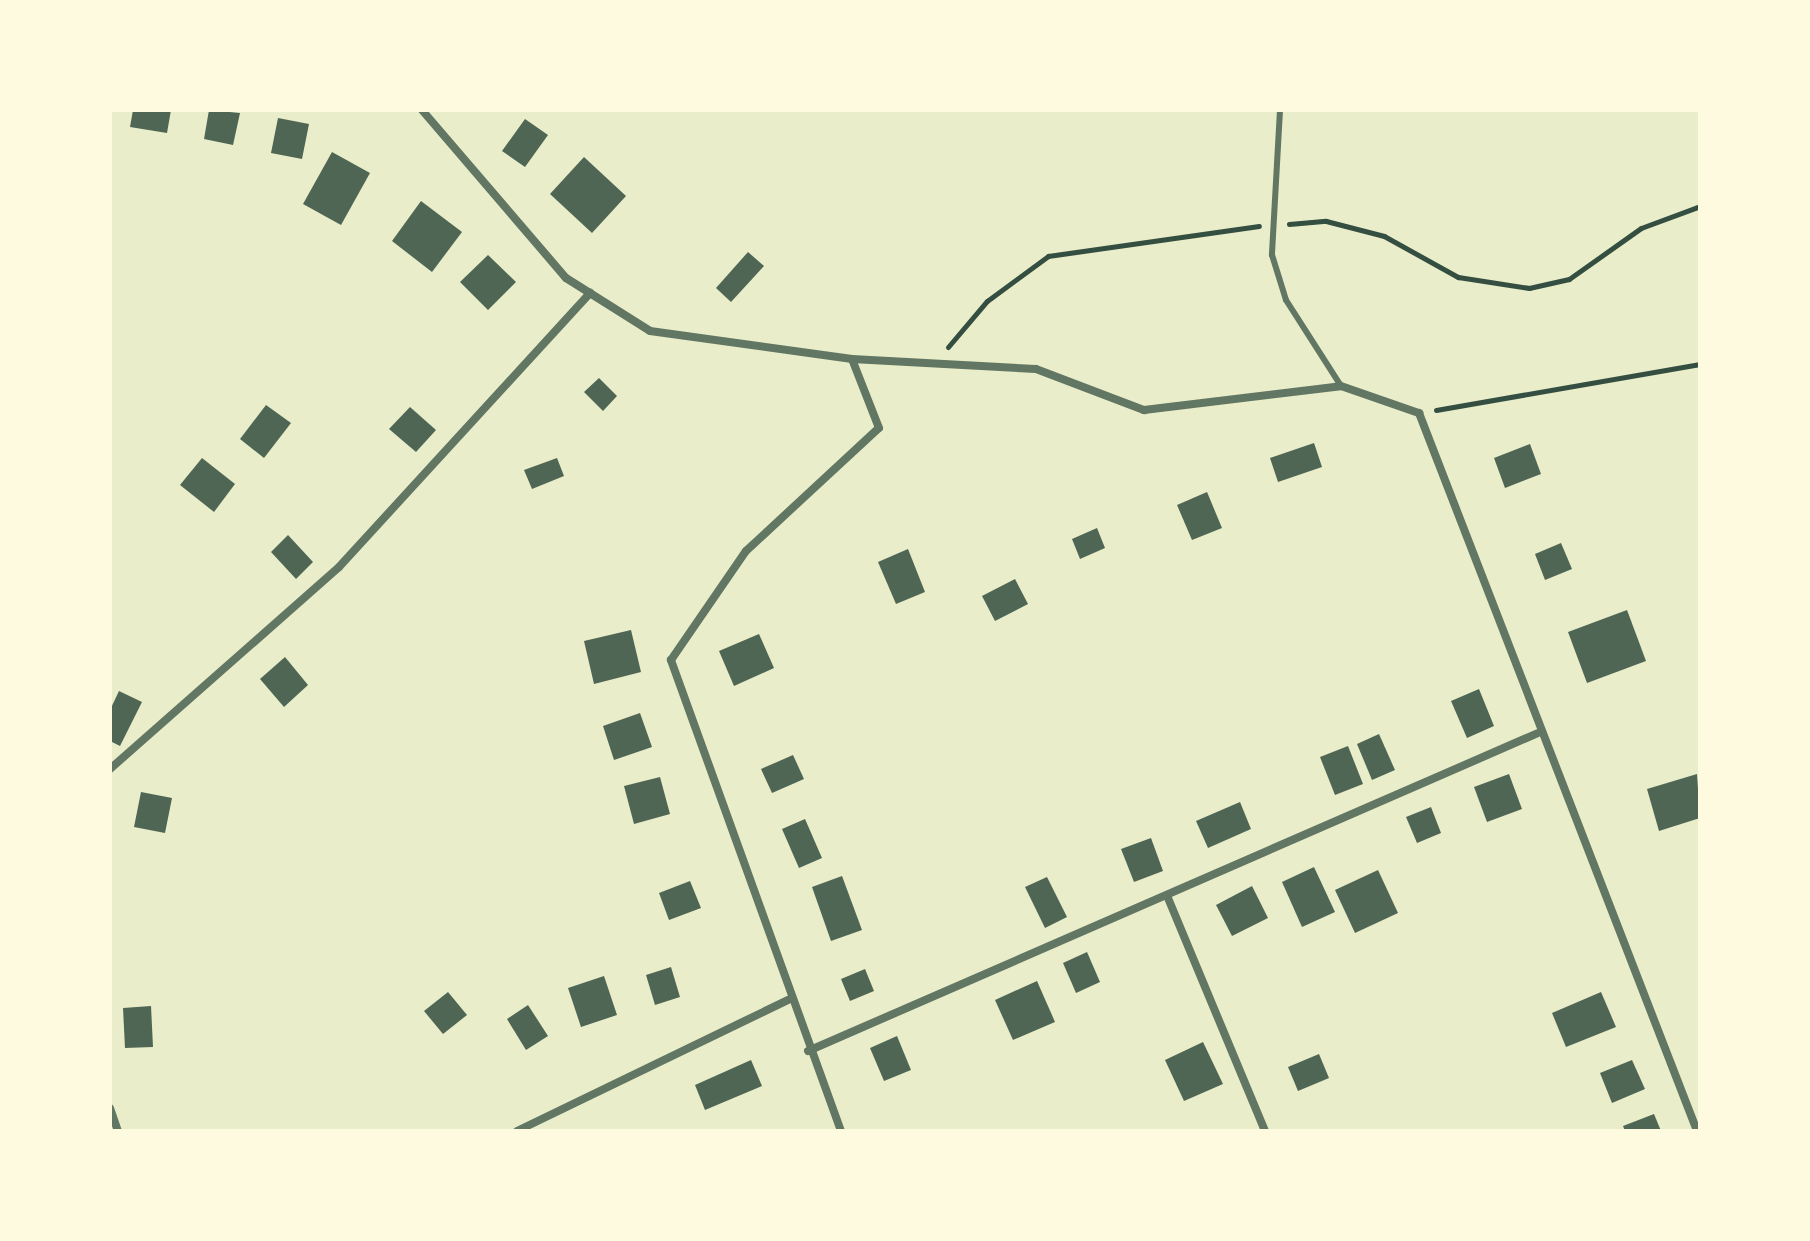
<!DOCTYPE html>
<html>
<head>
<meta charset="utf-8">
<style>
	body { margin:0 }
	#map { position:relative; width:1810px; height:1241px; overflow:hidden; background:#e9edc9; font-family:"Alegreya Sans",sans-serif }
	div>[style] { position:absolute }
	.building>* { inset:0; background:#4f6655 }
	.path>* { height:5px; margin:-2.5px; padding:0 2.5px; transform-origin:2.5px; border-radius:2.5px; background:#344e41 }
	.service>* { height:6px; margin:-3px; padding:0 3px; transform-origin:3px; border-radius:3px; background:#617663 }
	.minor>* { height:8px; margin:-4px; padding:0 4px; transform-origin:4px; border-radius:4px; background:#617663 }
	span { translate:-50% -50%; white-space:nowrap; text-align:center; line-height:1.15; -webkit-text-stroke:8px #fefae0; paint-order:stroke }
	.frame { position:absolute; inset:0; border:112px solid #fefae0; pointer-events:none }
</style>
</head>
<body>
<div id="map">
	<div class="building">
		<div style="clip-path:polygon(133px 110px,171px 110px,167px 133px,130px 127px)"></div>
		<div style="clip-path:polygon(209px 110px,240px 113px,233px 145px,204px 139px)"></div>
		<div style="clip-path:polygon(278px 118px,309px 124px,302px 159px,271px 153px)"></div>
		<div style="clip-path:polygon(525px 119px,548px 135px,525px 167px,502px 151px)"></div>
		<div style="clip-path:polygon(332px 152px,370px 173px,341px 225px,303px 204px)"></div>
		<div style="clip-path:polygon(584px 157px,626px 196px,592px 233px,550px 194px)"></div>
		<div style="clip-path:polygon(421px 201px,462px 232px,432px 272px,392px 241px)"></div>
		<div style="clip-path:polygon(748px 252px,764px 266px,731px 302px,716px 288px)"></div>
		<div style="clip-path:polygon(488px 255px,516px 282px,488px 310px,460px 282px)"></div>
		<div style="clip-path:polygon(599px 378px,617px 396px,603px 411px,584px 392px)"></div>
		<div style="clip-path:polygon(266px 405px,291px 423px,264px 458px,240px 439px)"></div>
		<div style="clip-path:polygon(410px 407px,436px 430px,416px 452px,389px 429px)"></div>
		<div style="clip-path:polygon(1314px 443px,1322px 467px,1278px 482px,1270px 458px)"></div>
		<div style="clip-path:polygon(1530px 444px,1541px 474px,1505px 488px,1494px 458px)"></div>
		<div style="clip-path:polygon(202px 458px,235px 484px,214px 512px,180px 485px)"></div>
		<div style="clip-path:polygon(557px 458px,564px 476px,532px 489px,524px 470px)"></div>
		<div style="clip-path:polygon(1207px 492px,1222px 528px,1192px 540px,1177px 505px)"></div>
		<div style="clip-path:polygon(1097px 528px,1105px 548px,1080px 559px,1072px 539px)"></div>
		<div style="clip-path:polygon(288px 535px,313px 562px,296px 579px,271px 552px)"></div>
		<div style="clip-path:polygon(1561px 543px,1572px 569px,1545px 580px,1535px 554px)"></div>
		<div style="clip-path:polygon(908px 549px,925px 592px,896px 604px,878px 562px)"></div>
		<div style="clip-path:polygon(1015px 579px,1028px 604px,995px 621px,982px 596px)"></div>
		<div style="clip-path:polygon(1627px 610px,1646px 661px,1587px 683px,1568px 632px)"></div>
		<div style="clip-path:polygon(631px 630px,641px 672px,594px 684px,584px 641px)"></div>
		<div style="clip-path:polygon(759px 634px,774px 668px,734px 686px,719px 651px)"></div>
		<div style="clip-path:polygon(285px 657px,308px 685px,284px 707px,260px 679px)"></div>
		<div style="clip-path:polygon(1479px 689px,1494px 726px,1467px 738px,1451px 701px)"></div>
		<div style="clip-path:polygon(119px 691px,142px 702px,120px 746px,110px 741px,110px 710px)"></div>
		<div style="clip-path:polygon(640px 713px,652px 747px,614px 760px,603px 726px)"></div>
		<div style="clip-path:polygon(1379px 734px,1395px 770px,1372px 780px,1357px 744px)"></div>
		<div style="clip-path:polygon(1348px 746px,1363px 784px,1335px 795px,1320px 757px)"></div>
		<div style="clip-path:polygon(793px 755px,804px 779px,772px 793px,761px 769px)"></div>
		<div style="clip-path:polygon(1509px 774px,1522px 809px,1487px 822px,1474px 787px)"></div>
		<div style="clip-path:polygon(1697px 774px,1700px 818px,1659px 831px,1647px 789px)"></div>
		<div style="clip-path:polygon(660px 777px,670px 814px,634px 824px,624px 786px)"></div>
		<div style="clip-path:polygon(141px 792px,172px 798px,165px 833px,134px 827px)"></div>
		<div style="clip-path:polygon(1240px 802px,1251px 829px,1208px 848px,1196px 821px)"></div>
		<div style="clip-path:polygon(1431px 807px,1441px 833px,1417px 843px,1406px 817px)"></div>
		<div style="clip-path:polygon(805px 819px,822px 858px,799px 868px,782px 829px)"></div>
		<div style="clip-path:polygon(1151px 838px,1163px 871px,1134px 882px,1121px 849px)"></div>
		<div style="clip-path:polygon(1314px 867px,1335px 912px,1302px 927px,1282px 882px)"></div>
		<div style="clip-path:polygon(1378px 870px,1398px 913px,1355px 933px,1335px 890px)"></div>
		<div style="clip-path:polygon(842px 876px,862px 930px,831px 941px,812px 887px)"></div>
		<div style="clip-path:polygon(1047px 877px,1067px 917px,1045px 928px,1025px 887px)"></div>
		<div style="clip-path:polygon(690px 881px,701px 908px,669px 920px,659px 893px)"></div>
		<div style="clip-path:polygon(1252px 886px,1268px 918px,1232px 936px,1216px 905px)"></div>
		<div style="clip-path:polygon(1087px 952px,1100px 982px,1076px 993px,1063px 963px)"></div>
		<div style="clip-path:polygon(671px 967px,680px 997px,655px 1005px,646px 975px)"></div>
		<div style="clip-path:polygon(865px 969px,874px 991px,850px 1001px,841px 979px)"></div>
		<div style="clip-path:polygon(604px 976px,617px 1015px,581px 1027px,568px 988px)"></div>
		<div style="clip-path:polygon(1037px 981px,1055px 1022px,1013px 1040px,995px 1000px)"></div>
		<div style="clip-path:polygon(448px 992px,467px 1015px,443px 1034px,424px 1011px)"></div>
		<div style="clip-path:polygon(1601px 992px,1616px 1027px,1566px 1047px,1552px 1013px)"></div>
		<div style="clip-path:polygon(528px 1005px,548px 1036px,526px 1050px,507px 1019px)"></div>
		<div style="clip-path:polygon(151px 1006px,153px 1047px,125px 1048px,123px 1008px)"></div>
		<div style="clip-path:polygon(897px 1036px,911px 1070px,884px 1081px,870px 1048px)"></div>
		<div style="clip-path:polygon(1203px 1042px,1223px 1084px,1184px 1101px,1165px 1060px)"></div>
		<div style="clip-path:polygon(1319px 1054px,1329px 1078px,1298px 1091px,1288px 1067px)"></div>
		<div style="clip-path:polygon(751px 1060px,762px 1086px,705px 1110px,695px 1085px)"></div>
		<div style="clip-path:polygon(1632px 1060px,1645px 1089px,1612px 1103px,1600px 1073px)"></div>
		<div style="clip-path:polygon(1654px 1114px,1661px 1131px,1625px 1131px,1623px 1126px)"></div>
	</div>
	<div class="path">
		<div style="left:1289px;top:224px;width:37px;rotate:-5deg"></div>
		<div style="left:1326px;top:221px;width:60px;rotate:14.5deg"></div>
		<div style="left:1384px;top:236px;width:85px;rotate:29deg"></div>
		<div style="left:1458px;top:277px;width:72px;rotate:8.8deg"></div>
		<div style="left:1529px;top:288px;width:41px;rotate:-12.7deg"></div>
		<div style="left:1569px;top:279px;width:88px;rotate:-35.3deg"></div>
		<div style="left:1641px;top:228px;width:63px;rotate:-20.4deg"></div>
		<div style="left:948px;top:347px;width:60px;rotate:-49.7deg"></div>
		<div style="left:987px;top:301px;width:76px;rotate:-36.4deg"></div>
		<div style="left:1048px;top:256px;width:213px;rotate:-8.1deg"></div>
		<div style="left:1436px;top:410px;width:268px;rotate:-9.9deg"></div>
	</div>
	<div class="service">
		<div style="left:1280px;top:110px;width:145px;rotate:93.2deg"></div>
		<div style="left:1272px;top:255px;width:47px;rotate:72.7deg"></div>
		<div style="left:1286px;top:300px;width:102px;rotate:57.4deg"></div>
	</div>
	<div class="minor">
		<div style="left:422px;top:110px;width:221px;rotate:49.4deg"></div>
		<div style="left:566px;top:278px;width:99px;rotate:32.2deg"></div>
		<div style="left:650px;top:331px;width:204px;rotate:7.9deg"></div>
		<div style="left:852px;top:359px;width:184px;rotate:3.1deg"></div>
		<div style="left:1036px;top:369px;width:116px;rotate:20.8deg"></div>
		<div style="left:1144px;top:410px;width:198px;rotate:-6.9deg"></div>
		<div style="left:1341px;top:386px;width:83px;rotate:19.1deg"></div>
		<div style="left:1419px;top:413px;width:770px;rotate:68.83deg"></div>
		<div style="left:110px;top:769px;width:305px;rotate:-41.4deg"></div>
		<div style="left:339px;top:567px;width:372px;rotate:-47.5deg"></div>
		<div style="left:1168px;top:898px;width:252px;rotate:67.4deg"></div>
		<div style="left:808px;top:1051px;width:796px;rotate:-23.54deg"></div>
		<div style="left:110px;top:1108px;width:24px;rotate:71deg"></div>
		<div style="left:517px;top:1131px;width:303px;rotate:-25.8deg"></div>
		<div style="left:841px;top:1131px;width:501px;rotate:-109.85deg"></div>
		<div style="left:671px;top:660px;width:132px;rotate:-55.5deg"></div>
		<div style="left:746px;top:551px;width:181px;rotate:-42.8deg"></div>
		<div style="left:879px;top:428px;width:74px;rotate:-111.4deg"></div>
	</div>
	<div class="frame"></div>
</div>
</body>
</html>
